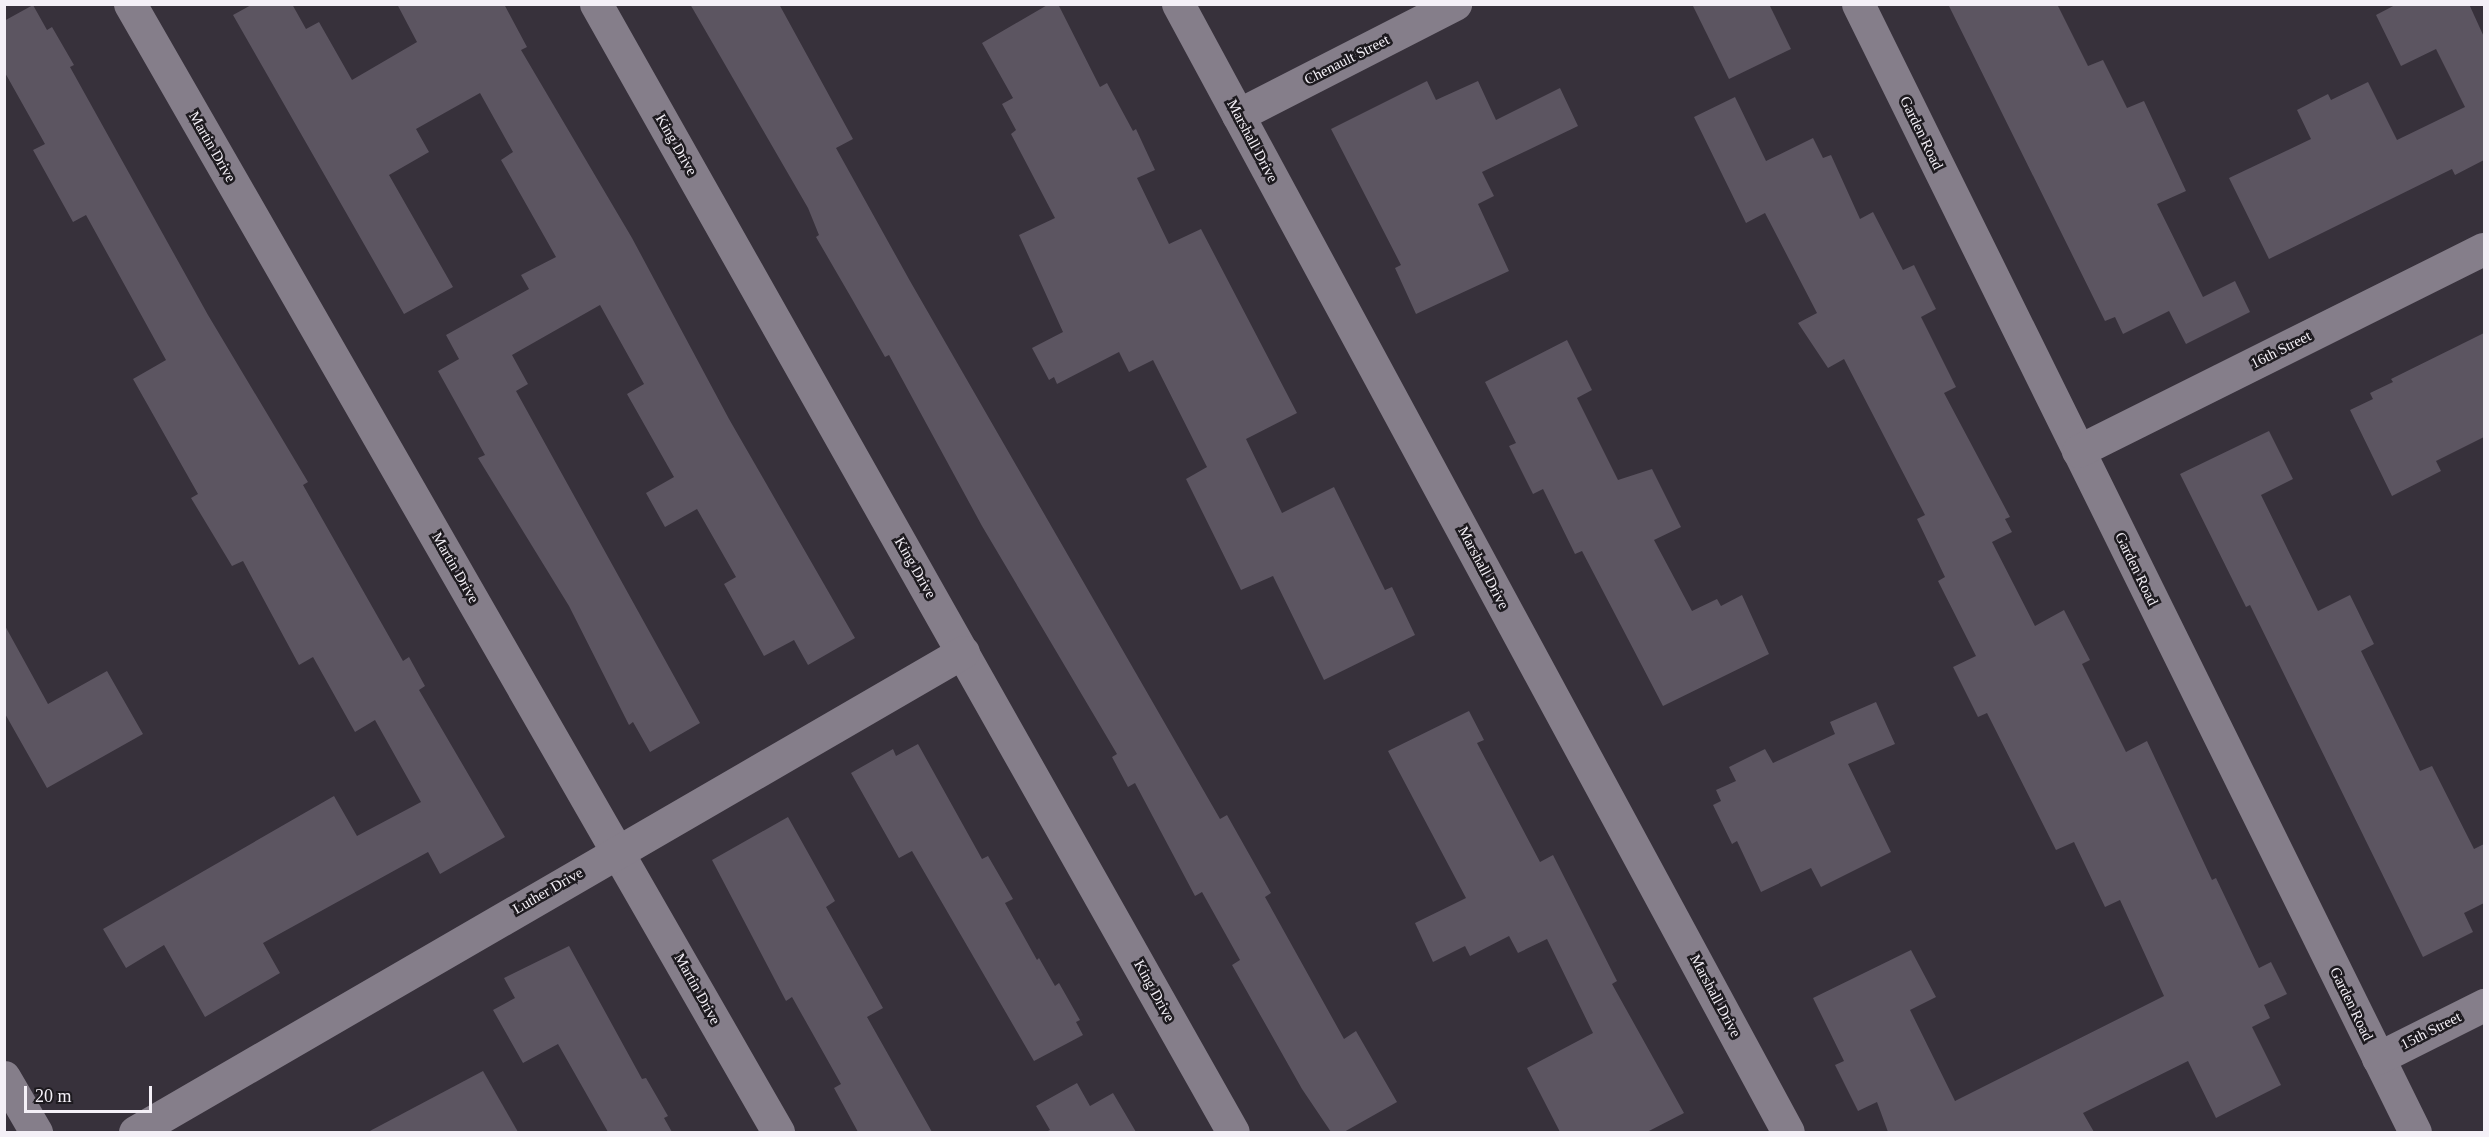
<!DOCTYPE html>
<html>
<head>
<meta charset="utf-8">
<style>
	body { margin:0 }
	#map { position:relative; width:2489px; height:1137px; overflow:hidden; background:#37313b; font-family:"Times New Roman",serif }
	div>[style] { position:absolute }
	.building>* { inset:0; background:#5c5561 }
	.street>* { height:33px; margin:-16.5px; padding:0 16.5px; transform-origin:16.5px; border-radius:16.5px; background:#857e8a }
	span { translate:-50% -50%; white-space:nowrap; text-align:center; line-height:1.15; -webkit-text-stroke:5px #1d1a1f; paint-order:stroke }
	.street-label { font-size:15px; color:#f4f0f7 }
	.frame { position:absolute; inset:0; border:6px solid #f4f0f7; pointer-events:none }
	.scale { position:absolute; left:24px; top:1086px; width:128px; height:27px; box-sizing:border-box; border:3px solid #f4f0f7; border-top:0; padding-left:8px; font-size:18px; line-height:21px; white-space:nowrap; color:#f4f0f7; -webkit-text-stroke:4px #1d1a1f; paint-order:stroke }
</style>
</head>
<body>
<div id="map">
	<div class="building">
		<div style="clip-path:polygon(253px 4px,292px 4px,306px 29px,319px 22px,352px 80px,417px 42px,397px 4px,504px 4px,527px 47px,521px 50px,632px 238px,729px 419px,855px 638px,808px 665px,794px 640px,764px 656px,724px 584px,736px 577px,697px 509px,665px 527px,646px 493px,674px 477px,627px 394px,644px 384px,600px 305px,512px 355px,528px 384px,516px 391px,700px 723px,650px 752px,633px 722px,629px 725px,569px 606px,478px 458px,485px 455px,438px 371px,459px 359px,446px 335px,529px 289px,521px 275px,556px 257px,501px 160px,513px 152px,480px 93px,416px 129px,429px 152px,389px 175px,453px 287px,404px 314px,233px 15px)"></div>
		<div style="clip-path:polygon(690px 4px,779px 4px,853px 139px,836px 148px,910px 281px,1220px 819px,1227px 815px,1271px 893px,1265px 897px,1344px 1039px,1356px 1031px,1397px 1102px,1344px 1132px,1331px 1132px,1302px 1089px,1232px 965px,1240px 960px,1202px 892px,1195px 896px,1135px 783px,1128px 787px,1112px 757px,1117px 754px,982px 526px,889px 355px,885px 357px,852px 299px,816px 237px,819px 235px,808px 208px)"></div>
		<div style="clip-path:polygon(1049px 4px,1058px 4px,1100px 87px,1107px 83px,1133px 131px,1136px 129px,1155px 170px,1137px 178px,1169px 244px,1201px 229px,1297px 413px,1246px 439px,1282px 513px,1334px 487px,1385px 590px,1392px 587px,1415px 635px,1324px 680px,1273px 576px,1241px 590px,1186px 479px,1207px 467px,1153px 360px,1129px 372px,1119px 352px,1057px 384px,1054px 377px,1049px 380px,1032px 348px,1063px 332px,1019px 235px,1055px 218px,1011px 134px,1016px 130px,1002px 104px,1013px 98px,982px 43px)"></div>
		<div style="clip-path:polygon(1692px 4px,1769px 4px,1791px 49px,1729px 79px)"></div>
		<div style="clip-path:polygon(1948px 4px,2057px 4px,2088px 66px,2103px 60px,2127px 108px,2144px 101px,2186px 191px,2157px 204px,2203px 297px,2235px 281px,2250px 312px,2186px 344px,2169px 311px,2123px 334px,2115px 317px,2105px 321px)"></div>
		<div style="clip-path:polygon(2397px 4px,2469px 4px,2484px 37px,2484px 160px,2455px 175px,2452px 169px,2269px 259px,2229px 178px,2311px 139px,2297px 110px,2328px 94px,2331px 100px,2368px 82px,2397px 140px,2465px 107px,2436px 49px,2401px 66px,2376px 15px)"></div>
		<div style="clip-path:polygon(33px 5px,47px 30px,52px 27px,74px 65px,70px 67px,208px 315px,308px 482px,303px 485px,403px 661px,409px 657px,425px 686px,419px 690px,505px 837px,440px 874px,428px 852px,263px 943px,280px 973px,205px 1017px,164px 945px,126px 968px,103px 929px,334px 796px,357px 836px,421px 802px,375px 720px,355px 732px,313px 657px,299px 665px,243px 561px,232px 566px,191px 498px,198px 494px,133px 379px,166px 360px,86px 215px,73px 222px,33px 150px,45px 144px,4px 71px,4px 21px)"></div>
		<div style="clip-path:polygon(1427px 81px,1436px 100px,1478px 81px,1496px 120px,1560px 88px,1578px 126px,1482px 172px,1494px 196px,1478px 204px,1509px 271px,1416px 314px,1395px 268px,1401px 265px,1331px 129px)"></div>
		<div style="clip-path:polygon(1735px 97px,1766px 161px,1813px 138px,1823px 158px,1831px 155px,1860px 219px,1873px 212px,1903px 270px,1914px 265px,1936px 309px,1921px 317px,1956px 387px,1944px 393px,2010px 517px,2005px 519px,2012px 532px,1992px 542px,2035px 626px,2064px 610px,2090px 660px,2082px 664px,2126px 752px,2147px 741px,2212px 880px,2216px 878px,2259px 968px,2271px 962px,2287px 994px,2264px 1005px,2270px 1018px,2252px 1027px,2281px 1085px,2216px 1118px,2188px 1061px,2083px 1113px,2094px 1132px,1888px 1132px,1877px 1102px,1858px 1111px,1835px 1065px,1844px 1061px,1813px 998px,1911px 950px,1936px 997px,1910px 1010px,1955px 1101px,2164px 996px,2120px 900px,2105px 907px,2074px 842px,2056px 850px,1987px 713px,1978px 717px,1953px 667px,1976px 656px,1938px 581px,1945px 577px,1917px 519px,1925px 515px,1844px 359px,1828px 368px,1798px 323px,1817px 313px,1765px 213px,1746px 223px,1694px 117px)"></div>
		<div style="clip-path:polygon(2484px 333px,2484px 437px,2436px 461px,2441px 471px,2392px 496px,2350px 410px,2373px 399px,2370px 393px,2393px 382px,2391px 379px)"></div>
		<div style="clip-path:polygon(1567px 340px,1592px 390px,1577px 398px,1618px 480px,1652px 469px,1681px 527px,1654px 540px,1692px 611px,1717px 599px,1721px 606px,1742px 595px,1769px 654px,1663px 706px,1582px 551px,1575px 554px,1543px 489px,1533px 494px,1509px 446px,1516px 443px,1485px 382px)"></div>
		<div style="clip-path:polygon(2269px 431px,2293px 479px,2261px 495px,2318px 611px,2350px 595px,2374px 644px,2361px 651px,2420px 771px,2432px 766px,2474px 849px,2484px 844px,2484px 903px,2464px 913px,2473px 932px,2423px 957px,2250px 605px,2246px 607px,2180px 474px)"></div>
		<div style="clip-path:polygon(4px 624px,48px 704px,107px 671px,143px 734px,47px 788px,4px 712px)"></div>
		<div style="clip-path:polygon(1876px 702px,1895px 744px,1848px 764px,1891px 852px,1821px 887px,1811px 868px,1761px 892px,1737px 841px,1732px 844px,1713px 805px,1721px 801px,1716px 790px,1736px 781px,1729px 767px,1765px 749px,1773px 763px,1835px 734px,1830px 722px)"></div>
		<div style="clip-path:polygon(1469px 711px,1484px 740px,1477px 743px,1540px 862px,1553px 855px,1617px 981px,1612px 984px,1684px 1113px,1647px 1132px,1560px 1132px,1527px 1068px,1593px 1033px,1547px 939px,1518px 953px,1509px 936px,1470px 956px,1465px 946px,1433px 962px,1415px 923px,1466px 898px,1388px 751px)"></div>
		<div style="clip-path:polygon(918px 744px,982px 859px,988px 856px,1013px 899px,1005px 903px,1037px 960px,1039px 958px,1055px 986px,1059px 983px,1080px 1020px,1076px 1022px,1083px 1035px,1034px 1061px,912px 851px,899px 858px,851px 773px,893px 749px,896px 756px)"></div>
		<div style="clip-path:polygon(788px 817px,835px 901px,826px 907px,883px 1008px,867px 1017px,932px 1132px,858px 1132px,834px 1088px,841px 1084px,792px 997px,786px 1001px,712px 860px)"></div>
		<div style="clip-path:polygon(569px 946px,642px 1079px,646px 1078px,668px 1116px,664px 1118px,672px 1132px,608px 1132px,558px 1044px,523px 1063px,493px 1010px,515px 998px,504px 978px)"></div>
		<div style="clip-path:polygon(483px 1071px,518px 1132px,368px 1132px)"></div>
		<div style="clip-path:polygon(1077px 1083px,1090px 1106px,1113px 1093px,1136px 1132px,1046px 1132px,1050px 1130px,1036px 1106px)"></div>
	</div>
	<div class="street">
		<div style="left:130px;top:4px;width:1301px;rotate:60.12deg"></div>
		<div style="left:596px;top:4px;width:1295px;rotate:60.55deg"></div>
		<div style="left:1178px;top:4px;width:1282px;rotate:61.6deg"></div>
		<div style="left:1858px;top:4px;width:1258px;rotate:63.72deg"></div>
		<div style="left:1238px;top:115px;width:244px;rotate:-27.1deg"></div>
		<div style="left:2078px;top:451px;width:453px;rotate:-26.5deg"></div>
		<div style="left:2378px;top:1058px;width:119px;rotate:-26.6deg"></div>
		<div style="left:4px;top:1077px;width:64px;rotate:59.8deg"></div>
		<div style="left:135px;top:1132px;width:957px;rotate:-30.1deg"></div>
	</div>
	<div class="street-label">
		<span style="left:1347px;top:60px;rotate:-27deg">Chenault Street</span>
		<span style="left:1921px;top:133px;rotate:64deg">Garden Road</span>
		<span style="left:1252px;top:141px;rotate:62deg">Marshall Drive</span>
		<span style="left:676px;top:145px;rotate:60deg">King Drive</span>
		<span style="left:212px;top:147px;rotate:60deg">Martin Drive</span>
		<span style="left:2281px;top:350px;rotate:-27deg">16th Street</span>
		<span style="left:455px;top:568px;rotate:60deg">Martin Drive</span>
		<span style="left:915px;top:568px;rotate:60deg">King Drive</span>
		<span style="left:1483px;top:568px;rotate:62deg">Marshall Drive</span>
		<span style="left:2136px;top:569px;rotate:64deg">Garden Road</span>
		<span style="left:548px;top:891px;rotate:-30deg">Luther Drive</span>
		<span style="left:697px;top:989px;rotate:61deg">Martin Drive</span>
		<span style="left:1154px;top:991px;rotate:61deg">King Drive</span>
		<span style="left:1715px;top:996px;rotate:62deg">Marshall Drive</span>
		<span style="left:2351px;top:1004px;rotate:64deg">Garden Road</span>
		<span style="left:2431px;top:1031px;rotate:-27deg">15th Street</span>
	</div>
	<div class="frame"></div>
	<div class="scale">20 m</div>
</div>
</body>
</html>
